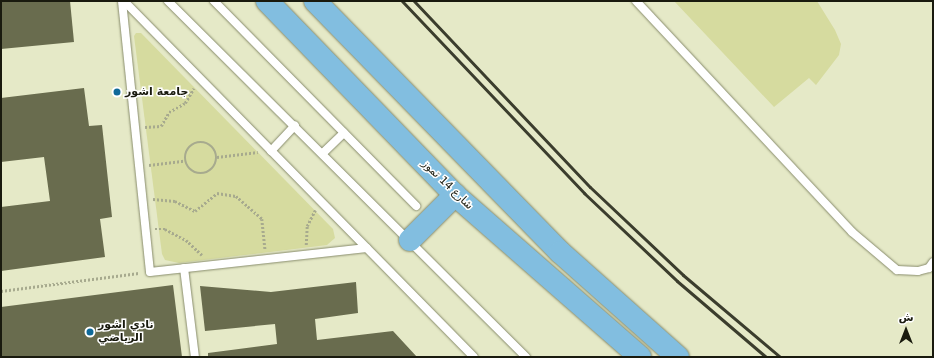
<!DOCTYPE html>
<html>
<head>
<meta charset="utf-8">
<style>
	body { margin:0 }
	#map { position:relative; width:934px; height:358px; overflow:hidden; background:#e5e9c7; font-family:"DejaVu Sans","Noto Sans Arabic",sans-serif }
	div>[style] { position:absolute }
	.green>* { inset:0; background:#d6db9f }
	.building>* { inset:0; background:#696c4e }
	.path>* { height:2.5px; margin-top:-1.25px; transform-origin:0; background:repeating-linear-gradient(90deg,#a7aa8e 0 2px,transparent 0 4px) }
	.path>.ring { margin:-1.25px; padding:0; box-sizing:content-box; background:none; border:2.5px solid #a7aa8e; border-radius:50% }
	.roads { filter:drop-shadow(0 0 1px #888c6c) drop-shadow(0 0 1px #888c6c) }
	.service>* { height:8px; margin:-4px; padding:0 4px; transform-origin:4px; border-radius:4px; background:#fff }
	.primary>* { height:22px; margin:-11px; padding:0 11px; transform-origin:11px; border-radius:11px; background:#82bee0 }
	.rail>* { height:3px; margin:-1.5px; padding:0 1.5px; transform-origin:1.5px; border-radius:1.5px; background:#3b3d2d }
	.dots>* { width:11px; height:11px; translate:-50% -50%; box-sizing:border-box; border:2px solid #fff; border-radius:50% }
	span { translate:-50% -50%; white-space:nowrap; text-align:center; line-height:1.15; -webkit-text-stroke:3px #fff; paint-order:stroke }
	.poi-label { font-size:11px; color:#191a0e; font-weight:700 }
	.left { translate:0 -50%; text-align:left }
	.street-label { font-size:11px; color:#191a0e }
	.frame { position:absolute; inset:0; border:2px solid #191a0e; pointer-events:none }
	.north { position:absolute; left:886px; top:310px; width:40px; height:40px; -webkit-text-stroke:3px #fff; paint-order:stroke; rotate:0deg; font-size:11px; font-weight:700; line-height:16px; text-align:center; color:#191a0e }
	.north::after { content:''; display:block; margin:auto; width:14px; height:18px; background:#191a0e; clip-path:polygon(50% 0,100% 100%,50% 72%,0 100%) }
</style>
</head>
<body>
<div id="map">
	<div class="green">
		<div style="clip-path:polygon(674px 1px,817px 1px,835px 30px,841px 44px,839px 55px,816px 85px,809px 78px,774px 107px)"></div>
		<div style="clip-path:polygon(136px 33px,141px 33px,333px 229px,335px 238px,327px 245px,179px 263px,165px 260px,162px 254px,134px 36px)"></div>
	</div>
	<div class="building">
		<div style="clip-path:polygon(1px 1px,70px 1px,74px 42px,1px 49px)"></div>
		<div style="clip-path:polygon(84px 88px,89px 126px,102px 125px,112px 217px,100px 219px,105px 257px,1px 271px,1px 207px,50px 201px,44px 157px,1px 162px,1px 98px)"></div>
		<div style="clip-path:polygon(356px 282px,358px 313px,315px 319px,317px 340px,393px 331px,417px 357px,208px 357px,208px 353px,277px 344px,275px 324px,205px 331px,200px 286px,271px 292px)"></div>
		<div style="clip-path:polygon(173px 285px,182px 357px,1px 357px,1px 307px)"></div>
	</div>
	<div class="path">
		<div style="left:145px;top:127px;width:16px;rotate:-4deg"></div>
		<div style="left:161px;top:126px;width:16px;rotate:-60deg"></div>
		<div style="left:169px;top:112px;width:18px;rotate:-29deg"></div>
		<div style="left:185px;top:103px;width:17px;rotate:-59deg"></div>
		<div class="ring" style="left:185px;top:142px;width:29.5px;height:29.5px"></div>
		<div style="left:217px;top:157px;width:41px;rotate:-7deg"></div>
		<div style="left:149px;top:165px;width:35px;rotate:-7deg"></div>
		<div style="left:153px;top:199px;width:22px;rotate:5deg"></div>
		<div style="left:175px;top:201px;width:22px;rotate:27deg"></div>
		<div style="left:195px;top:211px;width:28px;rotate:-39deg"></div>
		<div style="left:217px;top:193px;width:19px;rotate:9deg"></div>
		<div style="left:236px;top:196px;width:35px;rotate:41deg"></div>
		<div style="left:262px;top:219px;width:30px;rotate:84deg"></div>
		<div style="left:155px;top:229px;width:10px"></div>
		<div style="left:165px;top:229px;width:24px;rotate:28deg"></div>
		<div style="left:186px;top:240px;width:22px;rotate:43deg"></div>
		<div style="left:306px;top:245px;width:19px;rotate:-87deg"></div>
		<div style="left:307px;top:226px;width:18px;rotate:-63deg"></div>
		<div style="left:1px;top:291px;width:139px;rotate:-7.4deg"></div>
	</div>
	<div class="roads">
		<div class="service">
			<div style="left:122px;top:1px;width:272px;rotate:84.1deg"></div>
			<div style="left:150px;top:272px;width:218px;rotate:-6.3deg"></div>
			<div style="left:124px;top:1px;width:499px;rotate:45.5deg"></div>
			<div style="left:168px;top:1px;width:505px;rotate:44.84deg"></div>
			<div style="left:214px;top:1px;width:288px;rotate:45.4deg"></div>
			<div style="left:636px;top:1px;width:316px;rotate:46.9deg"></div>
			<div style="left:852px;top:232px;width:59px;rotate:40.2deg"></div>
			<div style="left:897px;top:270px;width:21px;rotate:3deg"></div>
			<div style="left:918px;top:271px;width:11px;rotate:-15deg"></div>
			<div style="left:929px;top:268px;width:7px;rotate:-56deg"></div>
			<div style="left:271px;top:151px;width:35px;rotate:-47deg"></div>
			<div style="left:323px;top:153px;width:29px;rotate:-44deg"></div>
			<div style="left:184px;top:268px;width:90px;rotate:83deg"></div>
		</div>
		<div class="primary">
			<div style="left:267px;top:1px;width:270px;rotate:45.9deg"></div>
			<div style="left:455px;top:195px;width:246px;rotate:41.2deg"></div>
			<div style="left:315px;top:1px;width:351px;rotate:45.7deg"></div>
			<div style="left:560px;top:252px;width:158px;rotate:41.7deg"></div>
			<div style="left:410px;top:240px;width:64px;rotate:-45deg"></div>
		</div>
	</div>
	<div class="rail">
		<div style="left:402px;top:1px;width:265px;rotate:46.5deg"></div>
		<div style="left:584px;top:193px;width:128px;rotate:43.4deg"></div>
		<div style="left:677px;top:281px;width:117px;rotate:40.5deg"></div>
		<div style="left:414px;top:1px;width:256px;rotate:46.6deg"></div>
		<div style="left:590px;top:187px;width:128px;rotate:43.4deg"></div>
		<div style="left:683px;top:275px;width:127px;rotate:40.2deg"></div>
	</div>
	<div class="dots">
		<div style="left:117px;top:92px;background:#0f6999"></div>
		<div style="left:90px;top:332px;background:#0f6999"></div>
	</div>
	<div class="poi-label">
		<span class="left" style="left:125px;top:92px">جامعة اشور</span>
		<span class="left" style="left:98px;top:332px">نادي اشور<br>الرياضي</span>
	</div>
	<div class="street-label">
		<span style="left:447px;top:185px;rotate:44deg">شارع 14 تموز</span>
	</div>
	<div class="frame"></div>
	<div class="north">ش</div>
</div>
</body>
</html>
